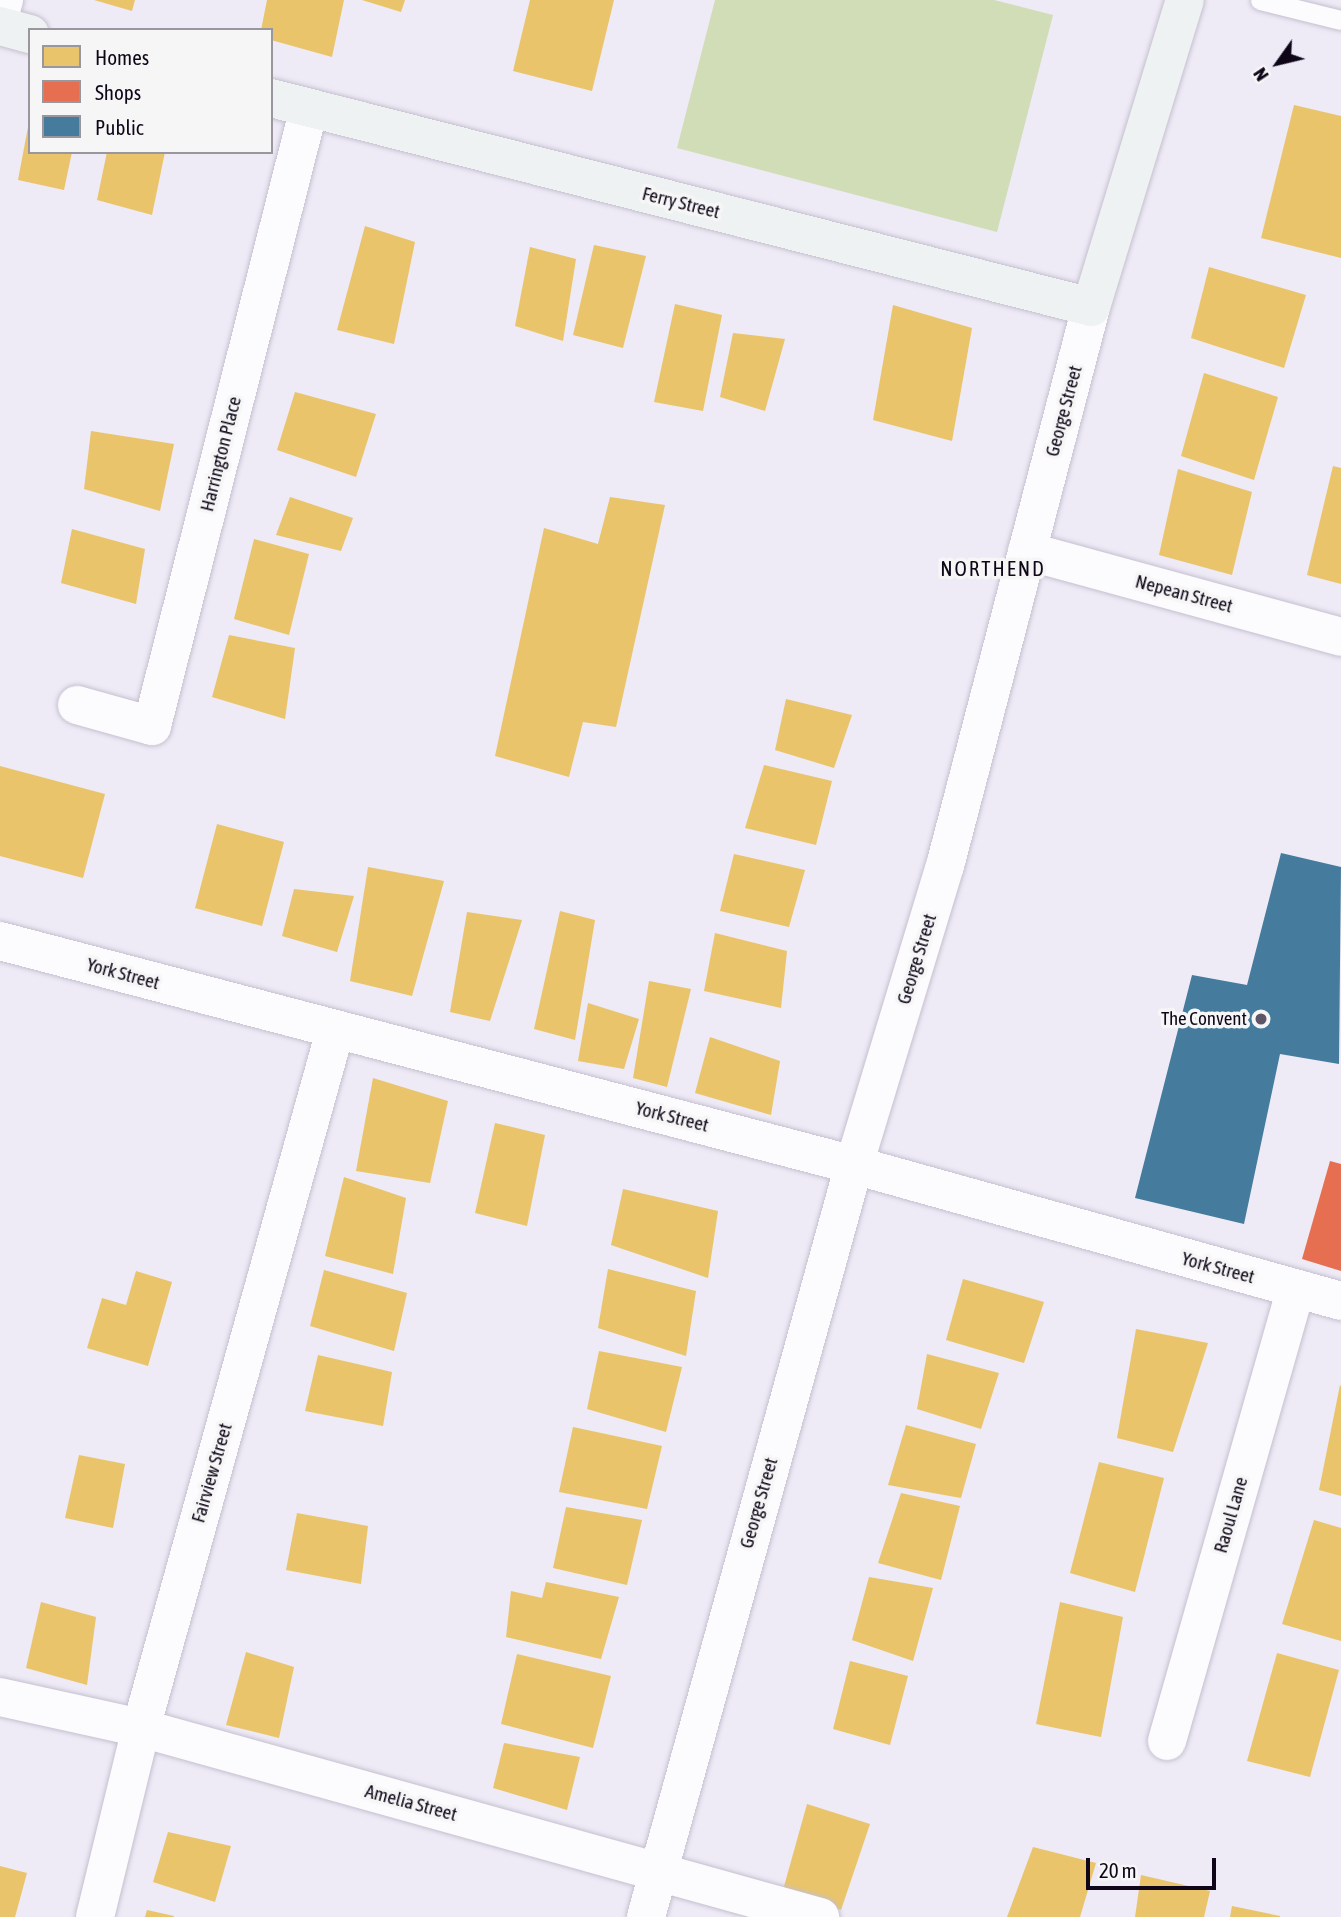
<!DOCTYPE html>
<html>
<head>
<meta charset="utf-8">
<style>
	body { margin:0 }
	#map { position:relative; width:1341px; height:1917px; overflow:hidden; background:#eeeaf6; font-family:"Asap Condensed",sans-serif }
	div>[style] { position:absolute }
	.green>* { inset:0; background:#d1ddb7 }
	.homes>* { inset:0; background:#e9c46a }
	.shops>* { inset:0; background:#e76f51 }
	.public>* { inset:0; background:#457b9d }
	.roads { filter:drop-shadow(0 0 2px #c6c0cf) drop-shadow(0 0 2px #c6c0cf) }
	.service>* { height:19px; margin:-9.5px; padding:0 9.5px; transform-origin:9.5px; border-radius:9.5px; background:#fcfcfe }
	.minor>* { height:38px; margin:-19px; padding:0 19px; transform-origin:19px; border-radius:19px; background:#fcfcfe }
	.tertiary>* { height:38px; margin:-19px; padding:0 19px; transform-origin:19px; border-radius:19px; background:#fcfcfe }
	.secondary>* { height:38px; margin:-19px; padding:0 19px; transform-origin:19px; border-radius:19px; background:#eff2f3 }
	.dots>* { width:19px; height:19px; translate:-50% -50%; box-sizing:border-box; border:4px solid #f6f6f6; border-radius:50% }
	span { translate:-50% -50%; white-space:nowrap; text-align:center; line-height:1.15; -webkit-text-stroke:7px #f6f6f6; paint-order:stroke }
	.street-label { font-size:19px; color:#0f0719 }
	.poi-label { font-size:19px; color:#0f0719 }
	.right { translate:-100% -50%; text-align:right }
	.neighbourhood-label { font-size:21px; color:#0f0719; letter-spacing:2px }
	.legend { position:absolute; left:28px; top:28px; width:245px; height:126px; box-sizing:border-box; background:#f6f6f6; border:2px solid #9a969e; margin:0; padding:9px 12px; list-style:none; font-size:21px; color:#0f0719 }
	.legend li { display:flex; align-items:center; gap:14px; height:35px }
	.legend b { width:35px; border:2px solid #9a969e }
	.north { position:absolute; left:1243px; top:28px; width:70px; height:70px; -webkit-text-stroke:5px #f6f6f6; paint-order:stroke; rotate:236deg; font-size:19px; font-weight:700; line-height:28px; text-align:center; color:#0f0719 }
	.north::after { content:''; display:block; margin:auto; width:24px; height:32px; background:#0f0719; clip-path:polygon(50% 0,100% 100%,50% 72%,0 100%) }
	.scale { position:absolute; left:1086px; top:1858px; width:130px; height:32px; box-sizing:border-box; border:4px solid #0f0719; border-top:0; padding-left:9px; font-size:21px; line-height:24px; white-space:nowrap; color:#0f0719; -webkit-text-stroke:5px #f6f6f6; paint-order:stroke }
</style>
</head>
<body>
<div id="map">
	<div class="green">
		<div style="clip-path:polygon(715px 0,994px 0,1053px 15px,997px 232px,677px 148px)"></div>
	</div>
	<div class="homes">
		<div style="clip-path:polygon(94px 0,135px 0,132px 11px)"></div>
		<div style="clip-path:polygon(267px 0,344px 0,332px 57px,271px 40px,271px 30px,261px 30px)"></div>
		<div style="clip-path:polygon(362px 0,405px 0,401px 12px)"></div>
		<div style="clip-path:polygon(530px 0,614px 0,592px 91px,513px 71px)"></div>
		<div style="clip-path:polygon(1294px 105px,1341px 116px,1341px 258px,1261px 238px)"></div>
		<div style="clip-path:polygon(28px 127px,30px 152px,72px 152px,64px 190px,18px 180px)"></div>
		<div style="clip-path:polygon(107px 152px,165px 152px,152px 215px,97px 200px)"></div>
		<div style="clip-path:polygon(365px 226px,415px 242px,394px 344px,337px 330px)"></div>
		<div style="clip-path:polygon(594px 245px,646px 256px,623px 348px,573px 335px)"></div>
		<div style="clip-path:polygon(530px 247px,576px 259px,563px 341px,515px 326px)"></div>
		<div style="clip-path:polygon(1209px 267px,1306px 295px,1284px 368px,1191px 338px)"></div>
		<div style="clip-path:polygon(675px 304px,722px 315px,703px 411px,654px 402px)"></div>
		<div style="clip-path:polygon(893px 305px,972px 328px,952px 441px,873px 420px)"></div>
		<div style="clip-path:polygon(733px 333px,785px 339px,765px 411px,720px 397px)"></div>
		<div style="clip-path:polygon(1204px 373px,1278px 397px,1254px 480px,1181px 456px)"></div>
		<div style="clip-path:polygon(295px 392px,376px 414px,356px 477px,277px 450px)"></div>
		<div style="clip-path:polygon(91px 431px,174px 444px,160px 511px,84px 489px)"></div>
		<div style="clip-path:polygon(1333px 466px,1341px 468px,1341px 584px,1307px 575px)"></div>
		<div style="clip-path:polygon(1178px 469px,1252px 492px,1232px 575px,1159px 555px)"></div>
		<div style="clip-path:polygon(290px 497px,353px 518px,341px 551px,276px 535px)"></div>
		<div style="clip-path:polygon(610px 497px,665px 505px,616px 727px,583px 722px,569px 777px,495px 756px,544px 528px,598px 544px)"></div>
		<div style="clip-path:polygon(72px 529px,145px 549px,136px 604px,61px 583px)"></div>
		<div style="clip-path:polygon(254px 539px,309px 554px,289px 635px,234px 619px)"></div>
		<div style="clip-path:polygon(229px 635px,295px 648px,285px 719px,212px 697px)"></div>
		<div style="clip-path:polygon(786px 699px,852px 715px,834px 768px,775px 750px)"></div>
		<div style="clip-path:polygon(764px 765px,832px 781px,816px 845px,745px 828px)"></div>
		<div style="clip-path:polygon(0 766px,105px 794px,83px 878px,0 856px)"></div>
		<div style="clip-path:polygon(217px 824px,284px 842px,262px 926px,195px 908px)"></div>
		<div style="clip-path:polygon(734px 854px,805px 870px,789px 927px,720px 911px)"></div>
		<div style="clip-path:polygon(368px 867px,444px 881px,412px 996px,350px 981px)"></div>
		<div style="clip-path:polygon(294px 889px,354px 896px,337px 952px,282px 936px)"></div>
		<div style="clip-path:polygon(560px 911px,595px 920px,575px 1040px,534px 1029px)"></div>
		<div style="clip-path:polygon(467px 912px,522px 920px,490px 1021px,450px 1012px)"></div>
		<div style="clip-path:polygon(715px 933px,787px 951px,781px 1008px,704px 991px)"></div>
		<div style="clip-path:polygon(649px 981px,691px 989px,667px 1087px,633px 1078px)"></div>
		<div style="clip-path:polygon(588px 1003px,639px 1019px,624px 1069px,578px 1061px)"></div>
		<div style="clip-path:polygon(710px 1037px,780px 1061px,771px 1115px,695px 1093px)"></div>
		<div style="clip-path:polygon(373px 1078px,448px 1101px,430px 1183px,356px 1171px)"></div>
		<div style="clip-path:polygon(495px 1123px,545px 1135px,527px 1226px,475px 1213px)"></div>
		<div style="clip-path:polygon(344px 1177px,406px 1198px,393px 1274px,325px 1256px)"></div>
		<div style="clip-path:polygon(623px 1189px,718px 1211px,708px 1278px,611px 1245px)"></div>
		<div style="clip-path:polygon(608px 1269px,696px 1291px,686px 1356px,598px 1328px)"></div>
		<div style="clip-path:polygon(324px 1270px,407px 1293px,394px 1351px,310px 1326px)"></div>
		<div style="clip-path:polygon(136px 1271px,172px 1282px,148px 1366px,87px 1348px,102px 1298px,126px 1305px)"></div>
		<div style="clip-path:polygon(963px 1279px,1044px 1302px,1024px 1363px,946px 1340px)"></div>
		<div style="clip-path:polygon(1136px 1329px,1208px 1343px,1173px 1452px,1117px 1438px)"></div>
		<div style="clip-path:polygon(599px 1351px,682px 1367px,666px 1432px,587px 1409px)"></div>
		<div style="clip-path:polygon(927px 1354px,999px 1373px,981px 1429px,917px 1409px)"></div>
		<div style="clip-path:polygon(318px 1355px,392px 1372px,383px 1426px,305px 1411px)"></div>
		<div style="clip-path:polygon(1340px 1385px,1341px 1386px,1341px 1496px,1319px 1490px)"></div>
		<div style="clip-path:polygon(906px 1425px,976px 1444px,961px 1498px,888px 1485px)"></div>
		<div style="clip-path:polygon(573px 1427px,662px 1446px,647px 1509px,559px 1492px)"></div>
		<div style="clip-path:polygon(79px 1455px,125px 1464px,113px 1528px,65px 1518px)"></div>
		<div style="clip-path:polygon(1099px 1462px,1164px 1478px,1135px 1592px,1070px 1573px)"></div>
		<div style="clip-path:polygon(901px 1493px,960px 1506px,941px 1580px,878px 1563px)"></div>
		<div style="clip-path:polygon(566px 1507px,642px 1520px,627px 1585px,553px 1568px)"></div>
		<div style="clip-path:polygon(297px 1513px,368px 1526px,361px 1584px,286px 1570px)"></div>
		<div style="clip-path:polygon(1314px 1520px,1341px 1528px,1341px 1641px,1282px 1624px)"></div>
		<div style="clip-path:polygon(869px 1577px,933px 1588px,913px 1661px,852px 1640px)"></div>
		<div style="clip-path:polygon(546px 1582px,619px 1597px,601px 1659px,506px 1637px,511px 1591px,542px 1598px)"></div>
		<div style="clip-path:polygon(41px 1602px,96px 1617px,87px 1685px,26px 1668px)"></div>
		<div style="clip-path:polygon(1060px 1602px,1123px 1617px,1101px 1737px,1036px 1724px)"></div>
		<div style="clip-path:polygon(246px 1652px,294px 1667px,279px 1738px,226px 1725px)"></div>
		<div style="clip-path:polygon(1277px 1653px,1339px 1670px,1310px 1777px,1247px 1761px)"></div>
		<div style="clip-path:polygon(517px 1654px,611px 1676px,593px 1748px,501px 1724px)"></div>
		<div style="clip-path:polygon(850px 1661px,908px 1676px,890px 1745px,833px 1729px)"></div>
		<div style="clip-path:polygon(504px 1743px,580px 1757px,567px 1810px,493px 1788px)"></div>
		<div style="clip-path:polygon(807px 1804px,870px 1824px,841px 1910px,783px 1890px)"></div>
		<div style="clip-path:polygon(168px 1832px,231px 1846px,215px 1902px,153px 1882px)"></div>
		<div style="clip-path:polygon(1033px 1847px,1096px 1863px,1080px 1917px,1007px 1917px)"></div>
		<div style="clip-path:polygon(0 1866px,27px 1873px,15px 1917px,0 1917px)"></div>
		<div style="clip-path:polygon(1141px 1875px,1210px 1891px,1204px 1917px,1135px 1917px)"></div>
		<div style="clip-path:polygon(1232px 1906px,1280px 1916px,1280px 1917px,1230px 1917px)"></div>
		<div style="clip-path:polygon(147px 1910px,174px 1916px,174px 1917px,145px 1917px)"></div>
	</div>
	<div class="shops">
		<div style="clip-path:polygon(1330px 1161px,1341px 1164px,1341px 1271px,1302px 1259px)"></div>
	</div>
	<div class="public">
		<div style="clip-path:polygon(1281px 853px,1341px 867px,1339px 1064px,1280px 1054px,1244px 1224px,1135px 1198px,1192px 975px,1247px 985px)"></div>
	</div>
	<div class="roads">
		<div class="service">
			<div style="left:1260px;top:0;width:83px;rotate:13.9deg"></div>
		</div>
		<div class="minor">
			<div style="left:0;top:14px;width:15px;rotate:-74deg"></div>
			<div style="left:1027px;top:551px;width:326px;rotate:15.3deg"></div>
			<div style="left:77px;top:705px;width:78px;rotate:15.6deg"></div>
			<div style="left:152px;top:726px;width:638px;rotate:-75.75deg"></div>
			<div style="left:0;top:941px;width:883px;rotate:14.7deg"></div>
			<div style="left:854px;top:1165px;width:506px;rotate:15.6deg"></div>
			<div style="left:0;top:1697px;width:144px;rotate:12.4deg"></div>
			<div style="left:141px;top:1728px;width:705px;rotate:15.55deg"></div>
			<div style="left:1167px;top:1741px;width:470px;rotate:-74.1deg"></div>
			<div style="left:95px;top:1917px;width:195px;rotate:-76.3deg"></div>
			<div style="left:141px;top:1728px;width:723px;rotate:-74.45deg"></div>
		</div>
		<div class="tertiary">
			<div style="left:646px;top:1917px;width:780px;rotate:-74.54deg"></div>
			<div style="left:854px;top:1165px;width:313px;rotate:-73.1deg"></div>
			<div style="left:945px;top:866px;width:578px;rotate:-75.36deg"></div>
		</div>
		<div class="secondary">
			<div style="left:0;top:26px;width:31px;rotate:15deg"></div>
			<div style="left:271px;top:98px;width:846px;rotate:14.3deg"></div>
			<div style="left:1091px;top:307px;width:321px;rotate:-73deg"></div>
		</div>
	</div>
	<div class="dots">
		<div style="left:1261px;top:1019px;background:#5d5666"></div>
	</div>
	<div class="street-label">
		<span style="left:681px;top:203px;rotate:14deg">Ferry Street</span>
		<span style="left:1064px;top:411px;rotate:-75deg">George Street</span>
		<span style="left:221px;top:454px;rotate:-76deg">Harrington Place</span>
		<span style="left:1184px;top:594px;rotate:15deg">Nepean Street</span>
		<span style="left:917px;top:959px;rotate:-73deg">George Street</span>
		<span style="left:123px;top:974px;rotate:15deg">York Street</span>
		<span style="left:672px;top:1117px;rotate:14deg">York Street</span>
		<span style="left:1218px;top:1268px;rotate:15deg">York Street</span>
		<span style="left:212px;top:1473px;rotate:-74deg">Fairview Street</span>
		<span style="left:759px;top:1503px;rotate:-74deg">George Street</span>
		<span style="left:1231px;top:1515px;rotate:-74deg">Raoul Lane</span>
		<span style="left:411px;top:1803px;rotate:15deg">Amelia Street</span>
	</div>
	<div class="poi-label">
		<span class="right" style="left:1247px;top:1019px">The Convent</span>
	</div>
	<div class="neighbourhood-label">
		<span style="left:993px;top:568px">NORTHEND</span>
	</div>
	<ul class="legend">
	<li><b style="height:19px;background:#e9c46a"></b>Homes</li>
	<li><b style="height:19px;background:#e76f51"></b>Shops</li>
	<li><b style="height:19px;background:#457b9d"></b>Public</li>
	</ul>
	<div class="north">N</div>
	<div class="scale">20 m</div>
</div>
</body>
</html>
